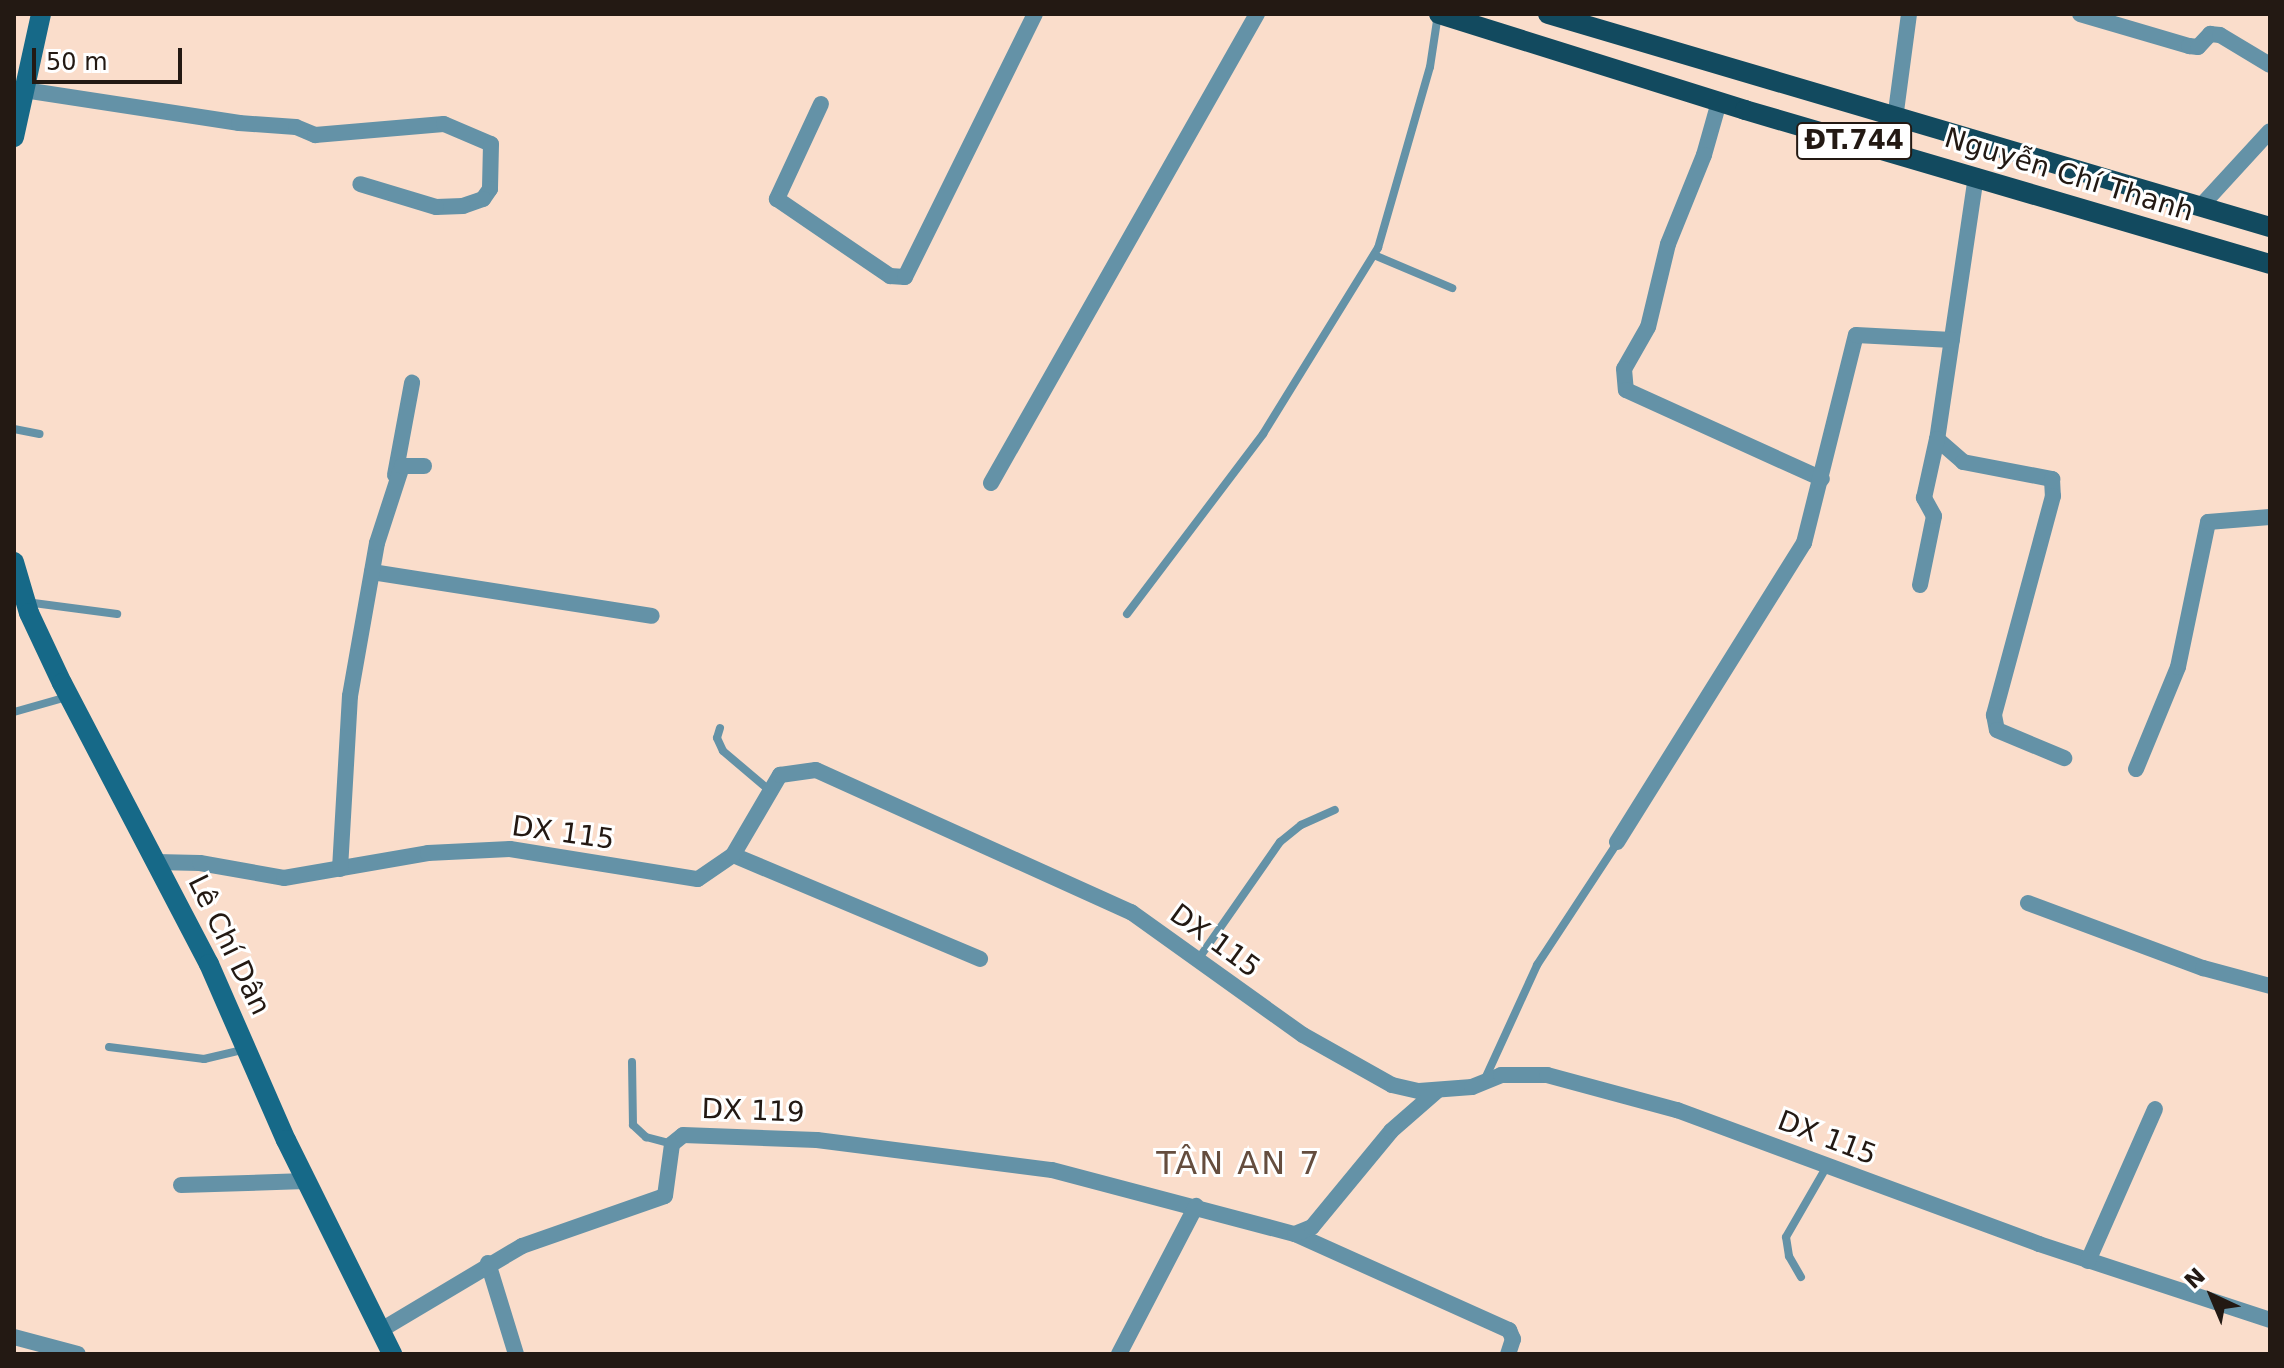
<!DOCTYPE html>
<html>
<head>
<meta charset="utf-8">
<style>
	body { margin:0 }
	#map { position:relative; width:2284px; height:1368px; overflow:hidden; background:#faddcb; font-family:"DejaVu Sans",sans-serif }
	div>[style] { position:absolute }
	.lane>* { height:8px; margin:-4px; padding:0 4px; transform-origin:4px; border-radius:4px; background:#6492a7 }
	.street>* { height:16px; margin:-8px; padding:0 8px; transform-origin:8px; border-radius:8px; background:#6492a7 }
	.secondary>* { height:20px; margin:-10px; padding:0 10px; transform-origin:10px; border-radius:10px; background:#166988 }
	.primary>* { height:20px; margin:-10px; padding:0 10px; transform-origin:10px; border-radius:10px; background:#124a5f }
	span { translate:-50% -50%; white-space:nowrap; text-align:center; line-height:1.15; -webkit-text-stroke:6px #fff; paint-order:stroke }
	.shield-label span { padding:2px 6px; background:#fff; border:2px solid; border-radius:6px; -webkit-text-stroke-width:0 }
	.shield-label { font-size:26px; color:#231913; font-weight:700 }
	.street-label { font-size:28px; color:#231913 }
	.quarter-label { font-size:32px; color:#654d3e; letter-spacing:2px }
	.frame { position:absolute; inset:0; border:16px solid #231913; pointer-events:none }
	.north { position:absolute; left:2172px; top:1256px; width:80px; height:80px; -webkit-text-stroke:6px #fff; paint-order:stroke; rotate:316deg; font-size:22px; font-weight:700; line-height:32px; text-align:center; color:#231913 }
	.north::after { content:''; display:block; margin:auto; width:28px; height:36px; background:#231913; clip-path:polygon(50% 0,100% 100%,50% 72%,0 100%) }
	.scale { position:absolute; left:32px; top:48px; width:150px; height:36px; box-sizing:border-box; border:4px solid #231913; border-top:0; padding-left:10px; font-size:24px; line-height:28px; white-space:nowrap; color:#231913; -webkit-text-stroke:6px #fff; paint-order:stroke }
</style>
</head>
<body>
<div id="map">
	<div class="lane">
		<div style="left:1374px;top:255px;width:85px;rotate:22.9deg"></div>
		<div style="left:14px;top:429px;width:26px;rotate:11deg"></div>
		<div style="left:26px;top:602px;width:92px;rotate:7.5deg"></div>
		<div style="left:1127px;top:614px;width:226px;rotate:-52.9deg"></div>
		<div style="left:1263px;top:434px;width:219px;rotate:-58.3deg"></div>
		<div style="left:1378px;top:248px;width:188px;rotate:-74deg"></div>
		<div style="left:1430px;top:67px;width:54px;rotate:-81.4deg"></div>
		<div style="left:14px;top:712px;width:55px;rotate:-15.8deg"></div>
		<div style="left:720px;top:728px;width:10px;rotate:107deg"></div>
		<div style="left:717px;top:738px;width:14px;rotate:65deg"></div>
		<div style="left:723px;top:751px;width:60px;rotate:40.3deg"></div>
		<div style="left:1197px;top:961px;width:145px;rotate:-55.1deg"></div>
		<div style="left:1280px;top:842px;width:27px;rotate:-39deg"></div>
		<div style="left:1301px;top:825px;width:37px;rotate:-24deg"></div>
		<div style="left:109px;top:1047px;width:96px;rotate:7.2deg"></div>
		<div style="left:204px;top:1059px;width:43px;rotate:-13.4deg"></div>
		<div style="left:632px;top:1062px;width:63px;rotate:89.1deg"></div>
		<div style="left:633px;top:1125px;width:18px;rotate:43deg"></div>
		<div style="left:646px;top:1137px;width:27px;rotate:15deg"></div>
		<div style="left:1484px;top:1081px;width:128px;rotate:-65.4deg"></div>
		<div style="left:1537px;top:965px;width:146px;rotate:-56.7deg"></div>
		<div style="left:1801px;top:1277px;width:24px;rotate:-120deg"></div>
		<div style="left:1789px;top:1256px;width:19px;rotate:-99deg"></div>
		<div style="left:1786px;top:1237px;width:82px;rotate:-60deg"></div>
	</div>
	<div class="street">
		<div style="left:2080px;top:14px;width:114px;rotate:16.4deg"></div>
		<div style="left:2189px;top:46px;width:9px;rotate:6deg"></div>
		<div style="left:2198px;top:47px;width:18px;rotate:-47deg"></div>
		<div style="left:2210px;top:34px;width:10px;rotate:6deg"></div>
		<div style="left:2220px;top:35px;width:58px;rotate:31deg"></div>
		<div style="left:24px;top:90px;width:218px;rotate:8.7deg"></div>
		<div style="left:239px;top:123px;width:57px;rotate:4deg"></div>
		<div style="left:296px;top:127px;width:21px;rotate:23deg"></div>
		<div style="left:315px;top:135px;width:129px;rotate:-4.9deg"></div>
		<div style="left:444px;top:124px;width:51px;rotate:23.1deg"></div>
		<div style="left:491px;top:144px;width:45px;rotate:91.3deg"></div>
		<div style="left:490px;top:189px;width:12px;rotate:125deg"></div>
		<div style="left:483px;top:199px;width:21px;rotate:161deg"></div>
		<div style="left:463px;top:206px;width:27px;rotate:178deg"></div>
		<div style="left:436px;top:207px;width:79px;rotate:-163.2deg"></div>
		<div style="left:1719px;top:102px;width:55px;rotate:105.8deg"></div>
		<div style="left:1704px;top:155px;width:96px;rotate:112deg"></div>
		<div style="left:1668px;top:244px;width:85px;rotate:103.5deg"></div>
		<div style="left:1648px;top:327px;width:48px;rotate:119.7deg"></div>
		<div style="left:1624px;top:369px;width:21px;rotate:85deg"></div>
		<div style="left:1626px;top:390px;width:215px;rotate:24.4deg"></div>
		<div style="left:821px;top:104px;width:105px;rotate:114.9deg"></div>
		<div style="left:777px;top:199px;width:137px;rotate:34.3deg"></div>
		<div style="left:890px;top:276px;width:15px;rotate:4deg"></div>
		<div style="left:905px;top:277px;width:293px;rotate:-63.7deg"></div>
		<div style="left:1895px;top:119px;width:106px;rotate:-82.4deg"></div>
		<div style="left:1976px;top:176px;width:266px;rotate:98.4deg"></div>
		<div style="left:1937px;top:439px;width:35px;rotate:41deg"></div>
		<div style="left:1963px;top:462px;width:91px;rotate:10.8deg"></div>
		<div style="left:2052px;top:479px;width:17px;rotate:87deg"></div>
		<div style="left:2053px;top:496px;width:227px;rotate:105.1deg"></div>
		<div style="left:1994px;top:715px;width:15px;rotate:79deg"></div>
		<div style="left:1997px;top:730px;width:73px;rotate:22.7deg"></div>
		<div style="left:2200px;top:207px;width:103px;rotate:-47.4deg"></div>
		<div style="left:395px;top:475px;width:94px;rotate:-79.5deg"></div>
		<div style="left:991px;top:483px;width:539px;rotate:-60.44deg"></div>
		<div style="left:372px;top:572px;width:283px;rotate:8.9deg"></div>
		<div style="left:1920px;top:585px;width:70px;rotate:-78.5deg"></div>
		<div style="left:1934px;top:516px;width:21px;rotate:-119deg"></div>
		<div style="left:1924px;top:498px;width:60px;rotate:-77.6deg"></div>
		<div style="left:2136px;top:769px;width:110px;rotate:-67.6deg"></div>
		<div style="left:2178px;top:667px;width:148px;rotate:-78.3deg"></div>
		<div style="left:2208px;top:522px;width:62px;rotate:-4.6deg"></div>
		<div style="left:1617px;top:842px;width:353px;rotate:-58deg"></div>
		<div style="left:1804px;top:543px;width:214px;rotate:-76deg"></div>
		<div style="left:1856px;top:335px;width:96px;rotate:3deg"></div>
		<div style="left:733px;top:855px;width:268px;rotate:22.8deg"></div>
		<div style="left:156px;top:862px;width:44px;rotate:1.3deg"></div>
		<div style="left:200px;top:863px;width:85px;rotate:10.1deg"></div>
		<div style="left:284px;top:878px;width:146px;rotate:-9.8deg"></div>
		<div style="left:428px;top:853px;width:82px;rotate:-2.8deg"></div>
		<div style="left:510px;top:849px;width:190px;rotate:9.1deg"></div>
		<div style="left:698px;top:879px;width:42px;rotate:-34.4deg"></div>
		<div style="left:733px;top:855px;width:93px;rotate:-59.6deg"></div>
		<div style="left:780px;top:775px;width:36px;rotate:-8deg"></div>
		<div style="left:816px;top:770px;width:346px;rotate:24.3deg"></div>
		<div style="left:1131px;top:912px;width:211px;rotate:35.6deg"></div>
		<div style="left:1303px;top:1035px;width:102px;rotate:29.3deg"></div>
		<div style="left:1392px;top:1085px;width:28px;rotate:13deg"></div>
		<div style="left:1419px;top:1091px;width:53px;rotate:-4.3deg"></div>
		<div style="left:1472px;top:1087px;width:31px;rotate:-22deg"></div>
		<div style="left:1501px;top:1075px;width:46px"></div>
		<div style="left:1547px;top:1075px;width:135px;rotate:15.1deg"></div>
		<div style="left:1677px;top:1110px;width:386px;rotate:20.3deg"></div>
		<div style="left:2039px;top:1244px;width:243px;rotate:18.2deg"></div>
		<div style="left:340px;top:869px;width:173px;rotate:-86.7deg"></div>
		<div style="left:350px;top:696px;width:155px;rotate:-80deg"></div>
		<div style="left:377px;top:543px;width:81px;rotate:-72deg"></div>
		<div style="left:402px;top:466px;width:22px"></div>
		<div style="left:2028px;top:903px;width:187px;rotate:20.4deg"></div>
		<div style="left:2203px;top:968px;width:69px;rotate:15deg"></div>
		<div style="left:181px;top:1185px;width:125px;rotate:-1.8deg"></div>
		<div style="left:1295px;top:1234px;width:235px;rotate:24.2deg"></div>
		<div style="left:1509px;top:1330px;width:10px;rotate:66deg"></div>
		<div style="left:1513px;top:1339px;width:16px;rotate:108deg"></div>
		<div style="left:2088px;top:1261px;width:166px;rotate:-66.2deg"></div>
		<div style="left:488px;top:1263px;width:95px;rotate:72.9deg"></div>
		<div style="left:381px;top:1330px;width:164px;rotate:-30.8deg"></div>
		<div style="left:522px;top:1246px;width:151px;rotate:-19.3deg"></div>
		<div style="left:665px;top:1196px;width:52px;rotate:-82.3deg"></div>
		<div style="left:672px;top:1144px;width:14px;rotate:-39deg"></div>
		<div style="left:683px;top:1135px;width:134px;rotate:2.1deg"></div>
		<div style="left:817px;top:1140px;width:237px;rotate:7.3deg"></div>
		<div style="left:1052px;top:1170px;width:251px;rotate:14.8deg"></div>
		<div style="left:1295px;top:1234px;width:18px;rotate:-22deg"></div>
		<div style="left:1312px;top:1227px;width:124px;rotate:-50.5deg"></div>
		<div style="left:1391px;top:1131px;width:62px;rotate:-41.1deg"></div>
		<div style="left:14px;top:1337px;width:66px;rotate:14.9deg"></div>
		<div style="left:1119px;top:1354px;width:167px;rotate:-62.5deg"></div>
	</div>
	<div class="secondary">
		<div style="left:14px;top:137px;width:126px;rotate:-77.6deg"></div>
		<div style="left:14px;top:562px;width:53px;rotate:73.6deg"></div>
		<div style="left:29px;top:613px;width:77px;rotate:64.8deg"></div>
		<div style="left:62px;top:683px;width:317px;rotate:62.4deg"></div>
		<div style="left:209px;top:964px;width:192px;rotate:66.4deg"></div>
		<div style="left:286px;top:1140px;width:239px;rotate:63.6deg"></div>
	</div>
	<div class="primary">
		<div style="left:1439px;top:14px;width:321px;rotate:17.4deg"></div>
		<div style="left:1745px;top:110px;width:547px;rotate:16.35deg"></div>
		<div style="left:1548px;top:14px;width:753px;rotate:16.44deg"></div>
	</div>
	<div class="shield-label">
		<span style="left:1854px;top:141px">ĐT.744</span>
	</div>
	<div class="street-label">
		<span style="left:2069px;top:175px;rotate:17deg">Nguyễn Chí Thanh</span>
		<span style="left:563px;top:833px;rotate:8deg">DX 115</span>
		<span style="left:1215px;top:941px;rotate:36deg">DX 115</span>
		<span style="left:229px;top:945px;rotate:64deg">Lê Chí Dân</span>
		<span style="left:753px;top:1111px;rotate:2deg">DX 119</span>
		<span style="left:1827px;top:1138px;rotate:21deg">DX 115</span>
	</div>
	<div class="quarter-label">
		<span style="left:1239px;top:1163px">TÂN AN 7</span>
	</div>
	<div class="frame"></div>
	<div class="north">N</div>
	<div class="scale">50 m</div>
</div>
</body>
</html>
